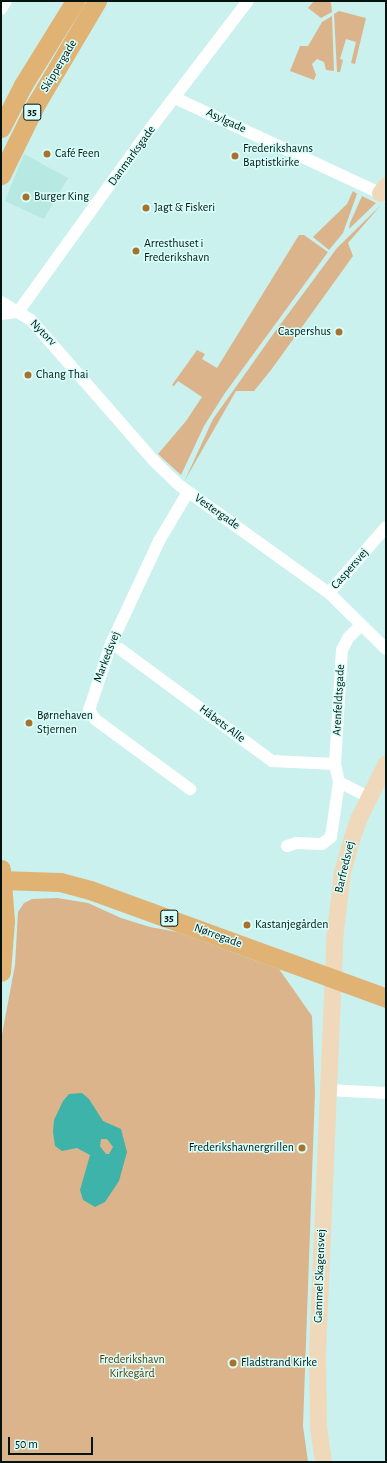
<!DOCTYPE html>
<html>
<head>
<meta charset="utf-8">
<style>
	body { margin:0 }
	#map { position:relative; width:387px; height:1463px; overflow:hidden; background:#caf1ed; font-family:"Alegreya Sans",sans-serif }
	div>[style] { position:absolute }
	.built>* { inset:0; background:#b7e8e2 }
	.green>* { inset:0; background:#dbb48c }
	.water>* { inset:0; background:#3eb3aa }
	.street>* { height:12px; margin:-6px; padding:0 6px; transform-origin:6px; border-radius:6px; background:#fff }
	.secondary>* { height:17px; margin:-8.5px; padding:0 8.5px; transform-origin:8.5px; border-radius:8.5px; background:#f0d9ba }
	.primary>* { height:19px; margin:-9.5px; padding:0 9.5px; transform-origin:9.5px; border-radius:9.5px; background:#e0b375 }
	.dots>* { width:11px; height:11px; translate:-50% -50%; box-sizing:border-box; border:2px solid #d7fffa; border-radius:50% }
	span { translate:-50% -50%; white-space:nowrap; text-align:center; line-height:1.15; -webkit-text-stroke:3px #d7fffa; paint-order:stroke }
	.shield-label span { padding:1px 3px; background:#d7fffa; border:1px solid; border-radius:3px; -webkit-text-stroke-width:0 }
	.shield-label { font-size:11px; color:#051311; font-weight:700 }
	.street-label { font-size:12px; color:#051311 }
	.poi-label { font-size:12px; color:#051311 }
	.left { translate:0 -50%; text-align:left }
	.right { translate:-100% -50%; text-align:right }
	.park-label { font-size:12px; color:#5e3905 }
	.frame { position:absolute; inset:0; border:2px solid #051311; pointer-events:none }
	.scale { position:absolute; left:8px; top:1437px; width:85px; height:18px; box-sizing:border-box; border:2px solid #051311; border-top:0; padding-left:5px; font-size:12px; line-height:14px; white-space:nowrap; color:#051311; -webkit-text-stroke:3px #d7fffa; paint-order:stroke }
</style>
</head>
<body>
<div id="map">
	<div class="built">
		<div style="clip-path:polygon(24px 154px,68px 178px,44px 219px,5px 201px)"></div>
	</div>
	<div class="green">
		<div style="clip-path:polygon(314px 1px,328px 1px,331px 3px,332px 12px,321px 18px,308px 8px)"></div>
		<div style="clip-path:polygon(339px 11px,366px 18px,355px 64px,351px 63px,356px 42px,346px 39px,340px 59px,343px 60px,340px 72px,337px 72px,334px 14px)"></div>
		<div style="clip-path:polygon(332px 16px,334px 71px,326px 70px,324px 62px,317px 59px,312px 64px,316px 75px,314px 80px,290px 71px,300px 46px,308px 46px,322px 22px)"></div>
		<div style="clip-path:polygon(353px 191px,357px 194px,343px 233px,329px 250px,313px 237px,347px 204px)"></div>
		<div style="clip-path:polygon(362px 196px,376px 203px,349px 229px,350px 223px)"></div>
		<div style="clip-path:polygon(381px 205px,348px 243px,353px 256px,271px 370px,254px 391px,236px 391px,185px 480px,213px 419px,274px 333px,337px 248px)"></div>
		<div style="clip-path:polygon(299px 235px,304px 235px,328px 252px,225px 393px,204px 426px,181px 475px,158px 454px,186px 421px,202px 397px,178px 381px,174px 386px,172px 385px,197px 350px,205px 354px,202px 359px,217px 368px)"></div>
		<div style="clip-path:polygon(57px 898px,88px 903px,121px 918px,150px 927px,177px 932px,279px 969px,312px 1016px,315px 1092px,303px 1426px,308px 1462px,1px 1462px,1px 1040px,15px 965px,18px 912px,24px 903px,32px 899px)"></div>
	</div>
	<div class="water">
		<div style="clip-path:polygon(evenodd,82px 1093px,89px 1099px,103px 1121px,121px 1129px,127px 1152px,119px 1181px,105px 1202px,95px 1207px,83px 1200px,80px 1190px,90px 1155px,77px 1148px,62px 1151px,55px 1146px,53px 1132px,54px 1120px,63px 1101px,69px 1094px,82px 1093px,101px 1139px,107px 1139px,113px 1147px,109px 1154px,106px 1154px,100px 1146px,101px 1139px)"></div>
	</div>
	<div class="street">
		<div style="left:1px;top:9px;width:9px;rotate:-58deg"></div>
		<div style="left:175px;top:98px;width:233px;rotate:24.9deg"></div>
		<div style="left:1px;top:302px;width:35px;rotate:31deg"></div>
		<div style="left:31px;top:320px;width:186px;rotate:48.9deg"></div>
		<div style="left:153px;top:460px;width:36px;rotate:44deg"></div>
		<div style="left:179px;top:485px;width:185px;rotate:35.8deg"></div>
		<div style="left:329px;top:593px;width:80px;rotate:44.5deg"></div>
		<div style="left:18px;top:312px;width:226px;rotate:-54.2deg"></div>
		<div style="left:150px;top:129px;width:161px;rotate:-52.6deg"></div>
		<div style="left:1px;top:314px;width:17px;rotate:-7deg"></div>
		<div style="left:188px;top:492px;width:57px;rotate:120.6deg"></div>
		<div style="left:159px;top:541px;width:114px;rotate:115deg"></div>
		<div style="left:111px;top:644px;width:70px;rotate:108.4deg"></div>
		<div style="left:89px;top:710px;width:12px;rotate:55deg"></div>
		<div style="left:96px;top:720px;width:117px;rotate:36.3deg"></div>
		<div style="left:329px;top:593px;width:87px;rotate:-49.2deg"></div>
		<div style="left:120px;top:649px;width:189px;rotate:36.4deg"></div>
		<div style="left:272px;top:761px;width:63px;rotate:2.7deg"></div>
		<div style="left:339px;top:782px;width:33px;rotate:27deg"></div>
		<div style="left:287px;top:846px;width:9px;rotate:-18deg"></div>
		<div style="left:296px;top:843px;width:26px;rotate:2deg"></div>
		<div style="left:322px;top:844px;width:11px;rotate:-38deg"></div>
		<div style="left:331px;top:837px;width:56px;rotate:-81.7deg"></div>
		<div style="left:339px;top:782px;width:18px;rotate:-103deg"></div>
		<div style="left:335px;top:764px;width:114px;rotate:-86.5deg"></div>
		<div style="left:342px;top:650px;width:13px;rotate:-63deg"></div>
		<div style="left:348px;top:638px;width:18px;rotate:-45deg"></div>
		<div style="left:327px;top:1090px;width:59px;rotate:2.9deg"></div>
	</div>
	<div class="secondary">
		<div style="left:380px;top:193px;width:10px;rotate:-53deg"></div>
		<div style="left:323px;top:1462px;width:36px;rotate:-98deg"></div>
		<div style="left:318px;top:1426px;width:74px;rotate:-90.8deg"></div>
		<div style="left:317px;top:1352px;width:413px;rotate:-87.6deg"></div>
		<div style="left:334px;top:939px;width:67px;rotate:-83.2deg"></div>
		<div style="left:342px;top:872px;width:33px;rotate:-74deg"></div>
		<div style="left:351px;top:840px;width:24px;rotate:-71deg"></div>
		<div style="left:359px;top:817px;width:60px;rotate:-63.4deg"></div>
	</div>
	<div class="primary">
		<div style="left:1px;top:128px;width:48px;rotate:-62.9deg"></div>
		<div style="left:23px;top:85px;width:99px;rotate:-58.2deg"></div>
		<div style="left:1px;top:175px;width:79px;rotate:-63.8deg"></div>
		<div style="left:36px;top:104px;width:120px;rotate:-59.4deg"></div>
		<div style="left:1px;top:869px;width:52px;rotate:85.6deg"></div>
		<div style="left:5px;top:921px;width:51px;rotate:94.5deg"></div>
		<div style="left:1px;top:880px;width:59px;rotate:1.9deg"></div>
		<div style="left:60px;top:882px;width:31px;rotate:15deg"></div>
		<div style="left:90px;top:890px;width:315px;rotate:20deg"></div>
	</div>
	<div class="dots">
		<div style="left:47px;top:154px;background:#a9712e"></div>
		<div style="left:235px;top:156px;background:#a9712e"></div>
		<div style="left:26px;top:197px;background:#a9712e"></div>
		<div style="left:146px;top:208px;background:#a9712e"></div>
		<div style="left:136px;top:251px;background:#a9712e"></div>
		<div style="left:339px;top:332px;background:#a9712e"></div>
		<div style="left:28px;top:375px;background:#a9712e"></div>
		<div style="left:29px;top:723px;background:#a9712e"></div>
		<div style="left:247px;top:925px;background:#a9712e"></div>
		<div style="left:302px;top:1148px;background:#a9712e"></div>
		<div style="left:233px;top:1363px;background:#a9712e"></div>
	</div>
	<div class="shield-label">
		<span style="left:32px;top:112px">35</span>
		<span style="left:169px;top:918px">35</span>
	</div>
	<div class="street-label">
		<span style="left:59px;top:66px;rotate:-59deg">Skippergade</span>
		<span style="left:226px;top:121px;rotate:25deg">Asylgade</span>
		<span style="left:132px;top:156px;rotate:-54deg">Danmarksgade</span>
		<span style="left:43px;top:333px;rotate:45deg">Nytorv</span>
		<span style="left:217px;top:512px;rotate:35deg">Vestergade</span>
		<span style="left:350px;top:569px;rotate:-49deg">Caspersvej</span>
		<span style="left:107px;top:657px;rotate:-69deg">Markedsvej</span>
		<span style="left:339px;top:700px;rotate:-87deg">Arenfeldtsgade</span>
		<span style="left:222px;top:724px;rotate:37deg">Håbets Alle</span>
		<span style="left:345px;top:867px;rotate:-77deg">Barfredsvej</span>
		<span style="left:218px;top:936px;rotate:20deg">Nørregade</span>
		<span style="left:320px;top:1276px;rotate:-88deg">Gammel Skagensvej</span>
	</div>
	<div class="poi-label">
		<span class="left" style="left:243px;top:156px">Frederikshavns<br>Baptistkirke</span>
		<span class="left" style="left:55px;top:154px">Café Feen</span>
		<span class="left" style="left:34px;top:197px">Burger King</span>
		<span class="left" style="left:154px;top:208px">Jagt &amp; Fiskeri</span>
		<span class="left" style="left:144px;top:251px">Arresthuset i<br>Frederikshavn</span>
		<span class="right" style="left:331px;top:332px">Caspershus</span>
		<span class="left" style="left:36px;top:375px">Chang Thai</span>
		<span class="left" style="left:37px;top:723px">Børnehaven<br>Stjernen</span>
		<span class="left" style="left:255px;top:925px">Kastanjegården</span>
		<span class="right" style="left:294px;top:1148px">Frederikshavnergrillen</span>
		<span class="left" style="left:241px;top:1363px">Fladstrand Kirke</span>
	</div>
	<div class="park-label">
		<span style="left:132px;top:1367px">Frederikshavn<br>Kirkegård</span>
	</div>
	<div class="frame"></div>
	<div class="scale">50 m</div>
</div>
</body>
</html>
